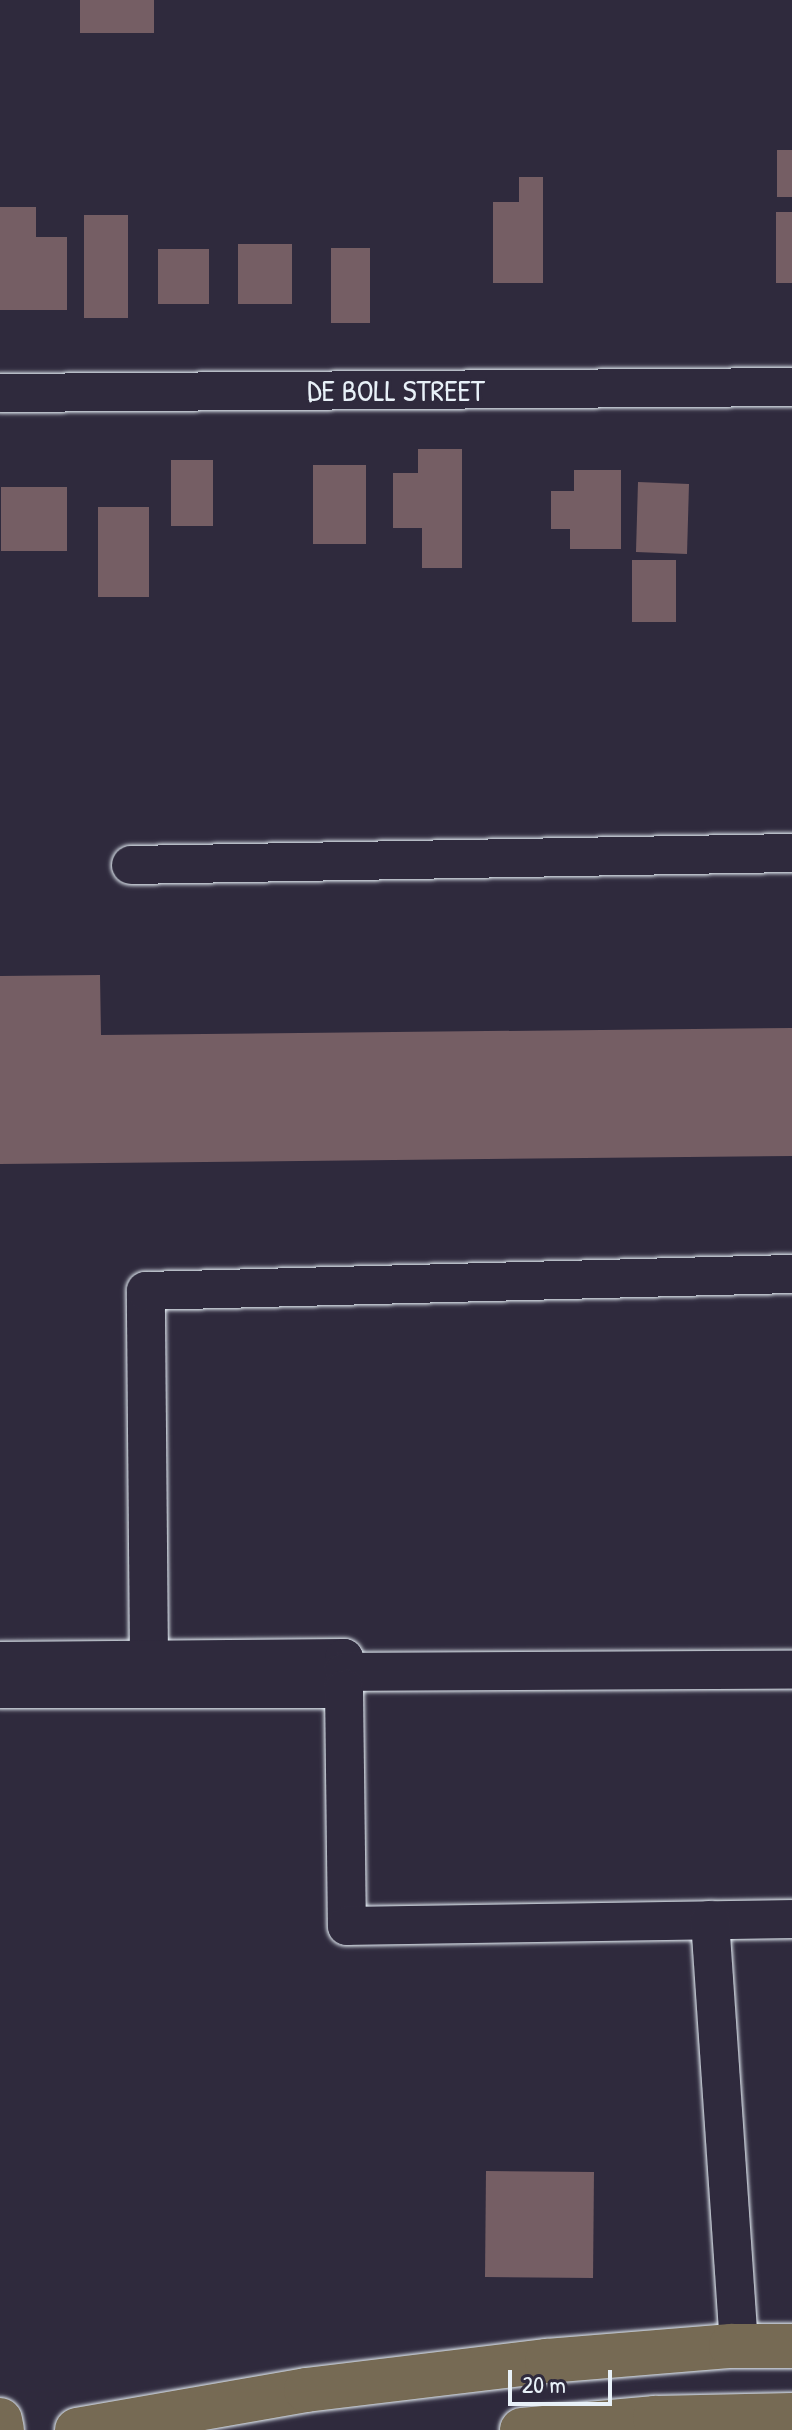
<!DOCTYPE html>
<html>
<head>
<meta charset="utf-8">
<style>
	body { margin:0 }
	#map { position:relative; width:792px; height:2430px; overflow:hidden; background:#2f2a3d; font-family:"Patrick Hand",sans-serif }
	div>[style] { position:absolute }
	.building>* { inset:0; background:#755e64 }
	.roads { filter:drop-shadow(0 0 2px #e8f1f8) drop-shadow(0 0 2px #e8f1f8) }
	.minor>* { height:38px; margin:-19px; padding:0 19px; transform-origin:19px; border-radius:19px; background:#2f2a3d }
	.major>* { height:44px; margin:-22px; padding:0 22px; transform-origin:22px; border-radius:22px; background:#766a54 }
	span { translate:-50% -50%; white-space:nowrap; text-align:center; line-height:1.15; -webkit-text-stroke:6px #2f2a3d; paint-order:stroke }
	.street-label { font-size:30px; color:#e8f1f8 }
	.scale { position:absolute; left:508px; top:2370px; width:104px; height:36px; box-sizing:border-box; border:4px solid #e8f1f8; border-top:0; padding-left:10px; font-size:24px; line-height:28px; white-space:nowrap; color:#e8f1f8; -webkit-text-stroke:6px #2f2a3d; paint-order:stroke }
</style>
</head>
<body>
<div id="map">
	<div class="building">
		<div style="clip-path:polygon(80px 0,154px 0,154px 33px,80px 33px)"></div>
		<div style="clip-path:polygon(777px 150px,792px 150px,792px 197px,777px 197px)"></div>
		<div style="clip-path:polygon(519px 177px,543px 177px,543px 283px,493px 283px,493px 202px,519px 202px)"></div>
		<div style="clip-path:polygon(0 207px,36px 207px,36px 237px,67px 237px,67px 310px,0 310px)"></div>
		<div style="clip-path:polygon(776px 212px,792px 212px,792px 283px,776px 283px)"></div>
		<div style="clip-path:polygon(84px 215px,128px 215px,128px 318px,84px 318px)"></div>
		<div style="clip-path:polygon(238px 244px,292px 244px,292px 304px,238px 304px)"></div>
		<div style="clip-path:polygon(331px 248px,370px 248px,370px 323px,331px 323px)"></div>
		<div style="clip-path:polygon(158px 249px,209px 249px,209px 304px,158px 304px)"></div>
		<div style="clip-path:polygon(418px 449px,462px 449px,462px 568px,422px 568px,422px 528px,393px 528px,393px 473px,418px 473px)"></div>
		<div style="clip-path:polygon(171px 460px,213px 460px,213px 526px,171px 526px)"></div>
		<div style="clip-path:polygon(313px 465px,366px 465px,366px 544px,313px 544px)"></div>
		<div style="clip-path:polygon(574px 470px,621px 470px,621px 549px,570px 549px,570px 529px,551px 529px,551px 491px,574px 491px)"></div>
		<div style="clip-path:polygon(638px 482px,689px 484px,687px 554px,636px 552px)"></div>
		<div style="clip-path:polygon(1px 487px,67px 487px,67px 551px,1px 551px)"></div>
		<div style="clip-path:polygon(98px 507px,149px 507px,149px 597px,98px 597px)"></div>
		<div style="clip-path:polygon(632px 560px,676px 560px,676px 622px,632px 622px)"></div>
		<div style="clip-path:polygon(100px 975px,101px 1035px,792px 1028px,792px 1156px,0 1164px,0 976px)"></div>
		<div style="clip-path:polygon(486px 2171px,594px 2172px,593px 2278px,485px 2277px)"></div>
	</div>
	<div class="roads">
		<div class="minor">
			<div style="left:0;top:393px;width:792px;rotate:-0.43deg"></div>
			<div style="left:131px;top:865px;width:661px;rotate:-1.04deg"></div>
			<div style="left:149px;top:1660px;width:369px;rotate:-90.5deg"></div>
			<div style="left:146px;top:1291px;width:646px;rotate:-1.51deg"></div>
			<div style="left:0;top:1661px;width:344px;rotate:-0.5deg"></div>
			<div style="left:344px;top:1658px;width:31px;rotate:90deg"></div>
			<div style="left:344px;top:1689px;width:344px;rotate:180deg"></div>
			<div style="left:344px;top:1672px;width:448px;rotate:-0.3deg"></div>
			<div style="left:344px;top:1689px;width:237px;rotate:89.3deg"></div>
			<div style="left:347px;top:1926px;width:445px;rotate:-0.9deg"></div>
			<div style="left:710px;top:1920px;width:427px;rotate:86.1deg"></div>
		</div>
		<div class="major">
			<div style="left:0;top:2420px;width:10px;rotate:79deg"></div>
			<div style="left:77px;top:2430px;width:232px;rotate:-9.9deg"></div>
			<div style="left:306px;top:2390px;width:243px;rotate:-6.9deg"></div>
			<div style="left:547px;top:2361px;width:185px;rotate:-4.7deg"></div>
			<div style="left:731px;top:2346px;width:61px"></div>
			<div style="left:522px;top:2430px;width:134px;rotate:-5.2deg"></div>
			<div style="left:655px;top:2418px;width:137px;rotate:-1.3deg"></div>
		</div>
	</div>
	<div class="street-label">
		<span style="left:396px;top:390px">DE BOLL STREET</span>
	</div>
	<div class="scale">20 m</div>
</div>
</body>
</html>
